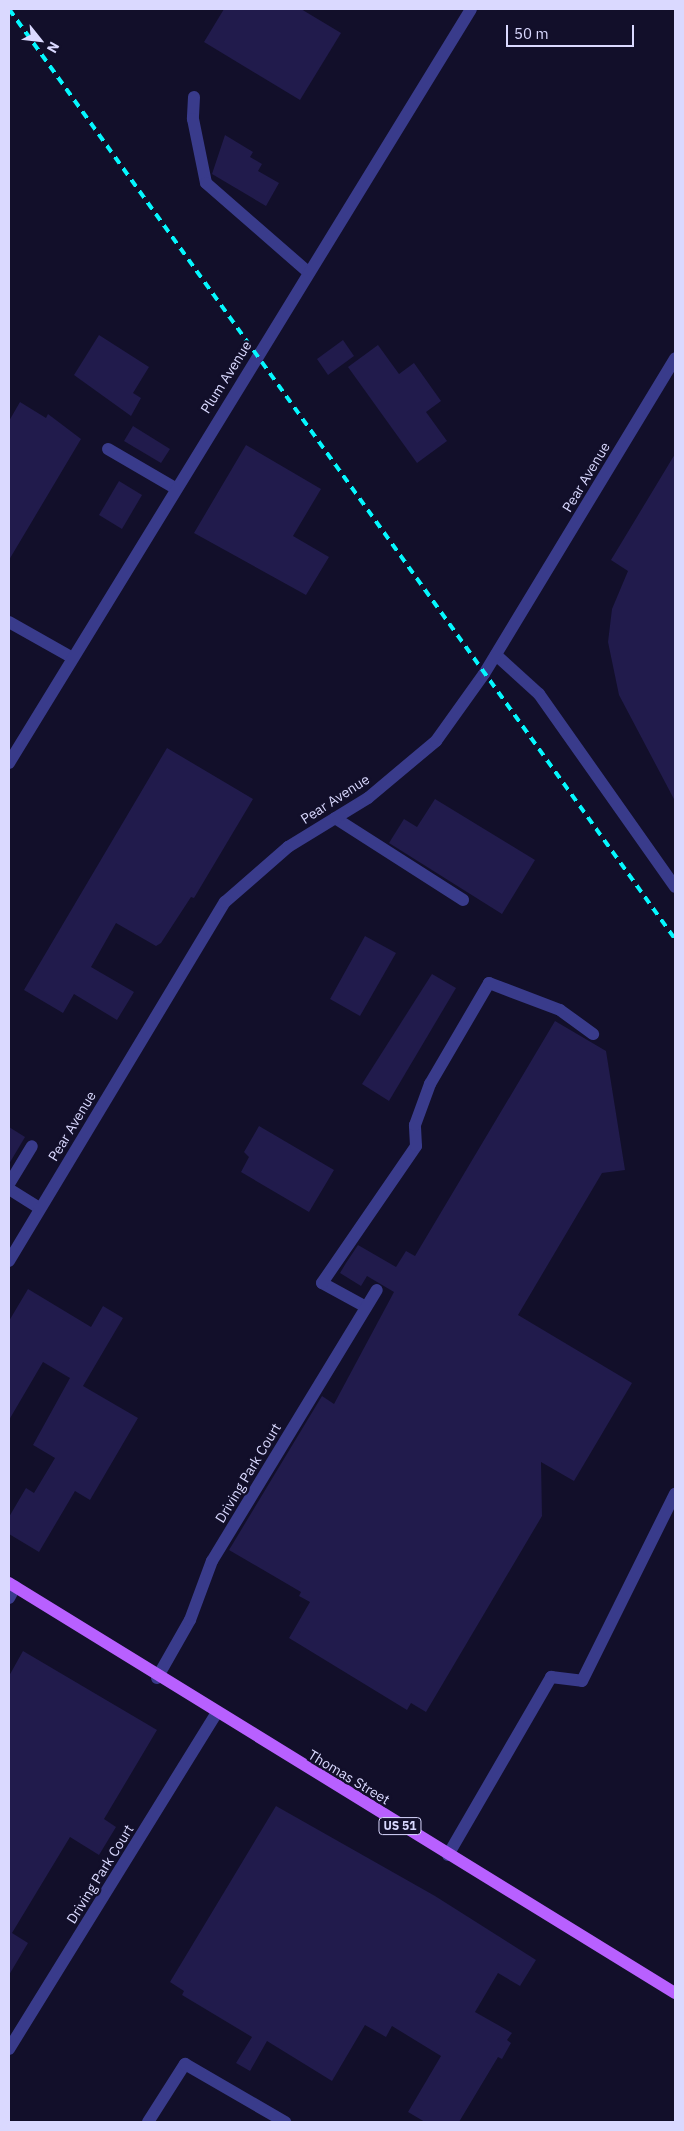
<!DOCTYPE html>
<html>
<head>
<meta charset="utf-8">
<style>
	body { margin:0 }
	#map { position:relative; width:684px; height:2131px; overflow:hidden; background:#120f2a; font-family:"IBM Plex Sans",sans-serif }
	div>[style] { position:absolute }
	.building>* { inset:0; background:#211b4c }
	.minor>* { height:12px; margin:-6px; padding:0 6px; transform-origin:6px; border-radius:6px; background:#393b8b }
	.major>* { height:12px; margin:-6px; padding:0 6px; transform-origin:6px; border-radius:6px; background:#b860ff }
	.rail>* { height:4px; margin-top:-2px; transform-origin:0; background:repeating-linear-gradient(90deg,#05f8ff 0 8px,transparent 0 14px) }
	span { translate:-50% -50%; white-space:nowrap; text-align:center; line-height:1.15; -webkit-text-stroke:5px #120f2a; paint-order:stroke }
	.shield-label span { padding:1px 4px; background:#120f2a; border:1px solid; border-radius:4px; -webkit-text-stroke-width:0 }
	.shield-label { font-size:12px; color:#dad9ff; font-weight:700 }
	.street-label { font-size:14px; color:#dad9ff }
	.frame { position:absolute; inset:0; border:10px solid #dad9ff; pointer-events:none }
	.north { position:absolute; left:15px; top:15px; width:50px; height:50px; -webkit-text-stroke:4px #120f2a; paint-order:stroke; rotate:119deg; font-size:14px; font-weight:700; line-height:20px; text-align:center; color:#dad9ff }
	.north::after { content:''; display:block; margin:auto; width:18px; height:22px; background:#dad9ff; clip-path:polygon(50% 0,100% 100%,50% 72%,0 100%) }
	.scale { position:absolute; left:506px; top:25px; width:128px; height:22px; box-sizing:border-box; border:2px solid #dad9ff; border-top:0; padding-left:6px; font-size:15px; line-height:18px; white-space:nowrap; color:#dad9ff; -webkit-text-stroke:4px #120f2a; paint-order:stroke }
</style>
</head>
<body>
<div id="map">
	<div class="building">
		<div style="clip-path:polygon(224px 9px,301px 9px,341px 33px,300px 100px,204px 42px)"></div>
		<div style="clip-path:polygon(225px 135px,253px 152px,250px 157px,262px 164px,258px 171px,279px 183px,266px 206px,212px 174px)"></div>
		<div style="clip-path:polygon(99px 335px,149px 367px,133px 393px,141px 398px,131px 416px,74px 375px)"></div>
		<div style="clip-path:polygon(343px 340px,354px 356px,328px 375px,317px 359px)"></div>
		<div style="clip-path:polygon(378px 345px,399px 374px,414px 363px,441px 401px,426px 412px,447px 441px,417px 463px,348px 367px)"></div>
		<div style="clip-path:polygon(20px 402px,46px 418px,48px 414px,81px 439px,9px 560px,9px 421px)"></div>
		<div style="clip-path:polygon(133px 426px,170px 449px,161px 463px,124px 441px)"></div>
		<div style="clip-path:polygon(246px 445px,321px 489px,293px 536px,329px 557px,306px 595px,194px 533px)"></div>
		<div style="clip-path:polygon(675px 454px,675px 801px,619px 695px,608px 642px,612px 609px,628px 571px,611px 560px)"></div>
		<div style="clip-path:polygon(119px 481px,142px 495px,122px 529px,99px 515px)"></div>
		<div style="clip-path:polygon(167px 748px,253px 799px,194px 898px,191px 897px,161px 943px,156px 946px,116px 923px,91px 967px,134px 992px,117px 1020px,74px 994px,63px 1013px,24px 990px)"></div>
		<div style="clip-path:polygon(435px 799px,535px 860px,502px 914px,389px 843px,404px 819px,417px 827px)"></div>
		<div style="clip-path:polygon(365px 936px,396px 953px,360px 1016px,330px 999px)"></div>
		<div style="clip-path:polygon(432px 974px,456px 988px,389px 1101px,362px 1084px)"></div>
		<div style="clip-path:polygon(555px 1021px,606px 1051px,625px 1170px,602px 1173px,518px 1315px,632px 1383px,574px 1481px,541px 1462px,542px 1516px,426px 1712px,411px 1703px,407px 1710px,289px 1638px,310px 1602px,299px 1596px,301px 1592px,229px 1550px,322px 1396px,334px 1404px,394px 1292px,367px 1276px,361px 1286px,340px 1273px,346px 1263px,358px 1245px,396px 1267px,406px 1251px,415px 1256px)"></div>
		<div style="clip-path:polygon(259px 1126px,334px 1170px,309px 1212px,241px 1172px,249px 1157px,244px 1152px)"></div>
		<div style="clip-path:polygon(9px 1127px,25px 1137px,9px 1164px)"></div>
		<div style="clip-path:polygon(28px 1289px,91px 1327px,103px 1306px,123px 1318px,83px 1386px,138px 1418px,90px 1500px,75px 1491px,39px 1552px,9px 1534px,9px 1517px,26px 1488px,34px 1493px,55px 1458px,33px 1445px,70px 1378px,43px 1362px,9px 1420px,9px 1321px)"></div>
		<div style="clip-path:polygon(23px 1651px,157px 1730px,104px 1819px,116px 1827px,99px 1855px,70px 1837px,12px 1933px,28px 1943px,9px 1975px,9px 1676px)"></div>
		<div style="clip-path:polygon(276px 1806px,435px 1896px,536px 1960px,520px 1986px,498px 1973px,475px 2012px,512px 2033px,507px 2040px,511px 2043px,502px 2059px,498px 2057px,459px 2122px,425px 2122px,408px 2112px,441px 2056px,392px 2026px,386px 2037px,365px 2025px,332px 2081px,267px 2041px,250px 2071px,236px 2063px,252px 2037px,182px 1995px,184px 1991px,170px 1982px)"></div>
	</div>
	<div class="minor">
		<div style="left:194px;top:97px;width:22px;rotate:93deg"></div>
		<div style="left:193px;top:119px;width:65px;rotate:78.5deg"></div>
		<div style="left:206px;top:183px;width:135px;rotate:41.1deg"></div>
		<div style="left:108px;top:449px;width:78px;rotate:30.2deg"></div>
		<div style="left:9px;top:622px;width:71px;rotate:29.4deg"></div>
		<div style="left:496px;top:655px;width:58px;rotate:42.2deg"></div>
		<div style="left:539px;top:694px;width:236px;rotate:54.8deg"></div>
		<div style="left:9px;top:763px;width:884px;rotate:-58.5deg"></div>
		<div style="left:335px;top:818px;width:152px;rotate:32.6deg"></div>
		<div style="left:9px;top:1184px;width:44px;rotate:-58.8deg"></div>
		<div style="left:9px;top:1189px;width:36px;rotate:32deg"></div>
		<div style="left:9px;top:1261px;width:419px;rotate:-59deg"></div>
		<div style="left:225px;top:902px;width:84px;rotate:-41.1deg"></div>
		<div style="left:288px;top:847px;width:94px;rotate:-31.5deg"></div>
		<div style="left:368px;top:798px;width:89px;rotate:-40deg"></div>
		<div style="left:436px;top:741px;width:82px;rotate:-54.4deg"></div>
		<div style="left:484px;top:674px;width:369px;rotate:-58.8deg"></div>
		<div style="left:366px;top:1307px;width:50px;rotate:-151.4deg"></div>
		<div style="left:322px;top:1283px;width:166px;rotate:-55.5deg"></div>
		<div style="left:416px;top:1146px;width:21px;rotate:-93deg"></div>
		<div style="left:415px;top:1125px;width:44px;rotate:-69.9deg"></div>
		<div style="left:430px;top:1084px;width:117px;rotate:-59.7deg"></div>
		<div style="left:489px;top:983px;width:76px;rotate:20.8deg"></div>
		<div style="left:560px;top:1010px;width:41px;rotate:36deg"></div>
		<div style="left:9px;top:1598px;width:13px;rotate:-61deg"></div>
		<div style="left:157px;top:1678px;width:67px;rotate:-60.4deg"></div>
		<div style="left:190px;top:1620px;width:63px;rotate:-69.6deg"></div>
		<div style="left:212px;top:1561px;width:317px;rotate:-58.7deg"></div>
		<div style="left:448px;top:1855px;width:206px;rotate:-59.9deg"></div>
		<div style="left:551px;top:1677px;width:31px;rotate:7deg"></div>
		<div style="left:582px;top:1681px;width:209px;rotate:-63.6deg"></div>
		<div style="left:9px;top:2049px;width:394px;rotate:-58.3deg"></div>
		<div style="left:148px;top:2122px;width:69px;rotate:-57.5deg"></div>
		<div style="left:185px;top:2064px;width:116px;rotate:30.1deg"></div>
	</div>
	<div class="major">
		<div style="left:9px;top:1583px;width:782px;rotate:31.62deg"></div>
	</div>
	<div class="rail">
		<div style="left:9px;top:9px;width:1144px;rotate:54.39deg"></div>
	</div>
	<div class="shield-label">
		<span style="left:400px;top:1826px">US 51</span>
	</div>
	<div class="street-label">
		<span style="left:226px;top:377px;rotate:-58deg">Plum Avenue</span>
		<span style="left:586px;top:477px;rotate:-59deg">Pear Avenue</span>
		<span style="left:335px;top:799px;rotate:-33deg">Pear Avenue</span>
		<span style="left:72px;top:1126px;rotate:-59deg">Pear Avenue</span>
		<span style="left:248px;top:1473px;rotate:-59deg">Driving Park Court</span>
		<span style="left:349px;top:1777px;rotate:31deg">Thomas Street</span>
		<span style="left:100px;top:1874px;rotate:-58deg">Driving Park Court</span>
	</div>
	<div class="frame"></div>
	<div class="north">N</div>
	<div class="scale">50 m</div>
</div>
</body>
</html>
